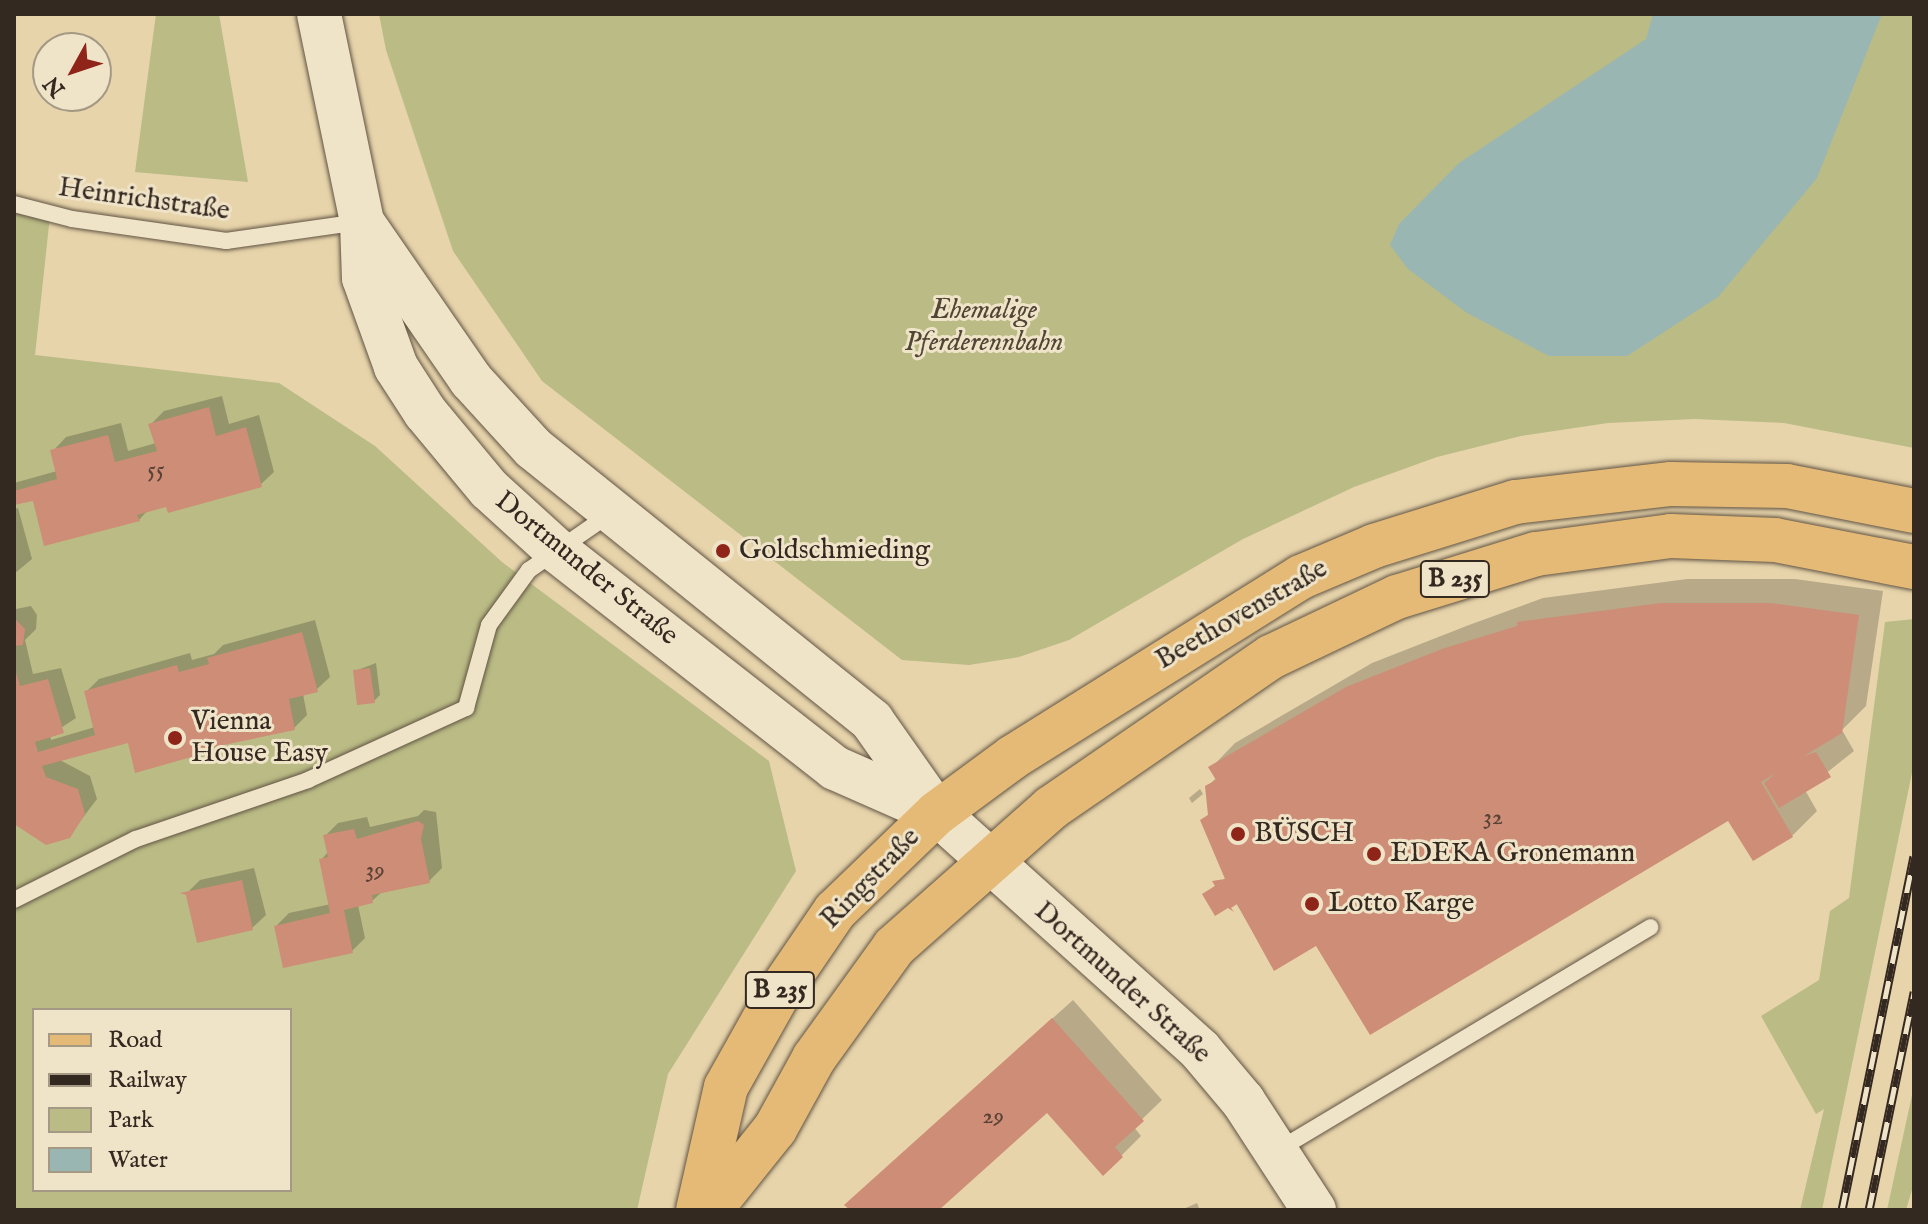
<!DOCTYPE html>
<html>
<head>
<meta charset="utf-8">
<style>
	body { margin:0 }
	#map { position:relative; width:1928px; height:1224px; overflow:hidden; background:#e7d4ab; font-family:"IM FELL English",serif }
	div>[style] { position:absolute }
	.green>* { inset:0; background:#babb85 }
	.water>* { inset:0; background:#9ab6b3 }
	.shadow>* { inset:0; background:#0003 }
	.building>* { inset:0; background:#ce8d76 }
	.roads { filter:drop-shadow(0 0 2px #615444) drop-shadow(0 0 2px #615444) }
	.lane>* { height:16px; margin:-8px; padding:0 8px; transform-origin:8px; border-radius:8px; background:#efe3c8 }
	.secondary>* { height:44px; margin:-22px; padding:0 22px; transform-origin:22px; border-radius:22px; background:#efe3c8 }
	.primary>* { height:44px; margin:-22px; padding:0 22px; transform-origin:22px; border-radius:22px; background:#e4ba76 }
	.rail>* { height:9px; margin-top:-4.5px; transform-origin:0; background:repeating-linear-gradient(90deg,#efe3c8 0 18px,#342921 0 36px); box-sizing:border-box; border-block:2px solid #342921 }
	.dots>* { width:22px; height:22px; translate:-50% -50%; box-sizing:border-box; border:4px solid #efe3c8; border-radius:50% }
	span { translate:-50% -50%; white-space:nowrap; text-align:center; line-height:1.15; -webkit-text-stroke:6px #efe3c8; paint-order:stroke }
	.number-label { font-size:24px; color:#5a4236 }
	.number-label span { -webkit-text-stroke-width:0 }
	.shield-label span { padding:2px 6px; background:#efe3c8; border:2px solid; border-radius:6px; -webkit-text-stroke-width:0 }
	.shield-label { font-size:26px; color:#342921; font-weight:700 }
	.street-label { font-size:28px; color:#342921 }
	.park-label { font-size:28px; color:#4f4635; font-style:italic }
	.poi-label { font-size:28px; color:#342921 }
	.left { translate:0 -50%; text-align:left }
	.frame { position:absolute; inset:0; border:16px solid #342921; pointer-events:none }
	.legend { position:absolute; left:32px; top:1008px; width:260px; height:184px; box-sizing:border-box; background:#efe3c8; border:2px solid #a49985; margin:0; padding:10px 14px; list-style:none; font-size:24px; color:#342921 }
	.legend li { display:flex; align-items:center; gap:16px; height:40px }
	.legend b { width:40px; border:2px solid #a49985 }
	.north { position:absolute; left:32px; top:32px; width:80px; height:80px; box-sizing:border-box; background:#efe3c8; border:2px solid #a49985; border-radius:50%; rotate:230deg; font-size:22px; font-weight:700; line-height:32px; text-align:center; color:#342921 }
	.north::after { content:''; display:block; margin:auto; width:28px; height:36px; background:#8f2418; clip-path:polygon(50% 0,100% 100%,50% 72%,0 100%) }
</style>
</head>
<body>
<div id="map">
	<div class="green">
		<div style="clip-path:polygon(156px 14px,219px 14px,248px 182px,135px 172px)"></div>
		<div style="clip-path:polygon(379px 14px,1914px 14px,1914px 448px,1784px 423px,1695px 419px,1608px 423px,1521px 436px,1437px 457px,1354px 487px,1243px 539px,1069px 640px,1019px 657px,969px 665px,902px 660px,542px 381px,453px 251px,386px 50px)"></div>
		<div style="clip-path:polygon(evenodd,14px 211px,50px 216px,35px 355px,279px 383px,375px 446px,502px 562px,769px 761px,796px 871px,668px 1074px,637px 1210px,14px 1210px,14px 211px,34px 1010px,290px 1010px,290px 1190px,34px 1190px,34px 1010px)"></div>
		<div style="clip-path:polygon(1914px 619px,1914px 763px,1822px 1210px,1800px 1210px,1824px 1109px,1816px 1114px,1761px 1016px,1819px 980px,1830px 911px,1849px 898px,1885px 622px)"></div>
		<div style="clip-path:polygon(1914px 1086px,1914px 1183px,1906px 1210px,1887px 1210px)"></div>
	</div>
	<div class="water">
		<div style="clip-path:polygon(1653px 14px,1882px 14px,1817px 178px,1718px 297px,1627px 356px,1549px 356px,1467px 313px,1408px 269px,1390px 245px,1399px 224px,1459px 163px,1646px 39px)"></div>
	</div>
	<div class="shadow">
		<div style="clip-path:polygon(222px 396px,229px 424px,259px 415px,274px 472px,260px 485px,149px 509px,139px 520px,34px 498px,14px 503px,14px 483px,57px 471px,53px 451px,66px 437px,121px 423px,128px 451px,156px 443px,151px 424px,164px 411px)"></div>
		<div style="clip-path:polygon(18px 508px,32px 559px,14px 574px,14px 509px)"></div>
		<div style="clip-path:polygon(1687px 579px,1795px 579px,1883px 591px,1866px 706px,1842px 730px,1854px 751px,1805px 790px,1817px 811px,1792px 836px,1728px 818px,1317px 943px,1275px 969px,1236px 903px,1204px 894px,1227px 877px,1202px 820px,1210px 813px,1207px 787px,1217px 777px,1211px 768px,1235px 743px,1372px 663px,1469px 625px,1543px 598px)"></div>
		<div style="clip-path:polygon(14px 602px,16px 609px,31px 606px,37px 615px,36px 629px,25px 640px,33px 674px,61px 668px,76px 718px,50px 735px,51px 740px,95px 727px,86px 692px,99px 679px,190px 653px,192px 660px,214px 654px,223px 645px,315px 620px,330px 677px,316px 690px,303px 694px,307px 715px,294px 728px,201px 748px,194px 754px,129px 740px,58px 759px,90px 776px,97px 799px,69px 836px,14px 822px)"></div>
		<div style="clip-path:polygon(376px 663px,380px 695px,374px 701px,355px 671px)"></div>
		<div style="clip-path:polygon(1200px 789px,1203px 794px,1192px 803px,1189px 798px)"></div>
		<div style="clip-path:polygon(424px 810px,436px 812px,442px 868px,429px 881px,383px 891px,372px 901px,358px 905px,365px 938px,352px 951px,276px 926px,289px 913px,331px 904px,321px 860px,328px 852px,325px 836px,338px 823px,367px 817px,370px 827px,418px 816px)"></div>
		<div style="clip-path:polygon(254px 868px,266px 915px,252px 928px,187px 893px,200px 880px)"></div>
		<div style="clip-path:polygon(1073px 1000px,1162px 1100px,1134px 1127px,1141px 1136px,1122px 1155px,1103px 1173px,1047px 1111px,937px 1210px,852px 1210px,866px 1186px)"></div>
		<div style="clip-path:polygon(1197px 1203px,1200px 1210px,1181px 1210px)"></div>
	</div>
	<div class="building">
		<div style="clip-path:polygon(209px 407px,216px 436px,246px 427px,262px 487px,168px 513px,166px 507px,137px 515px,140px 521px,44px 546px,33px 501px,14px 505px,14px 491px,57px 479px,50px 450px,108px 435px,115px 462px,157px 451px,148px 424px)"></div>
		<div style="clip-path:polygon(1661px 603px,1770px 603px,1859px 615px,1842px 733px,1804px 756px,1816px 752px,1831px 777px,1779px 808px,1764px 783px,1776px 773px,1761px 782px,1793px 837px,1753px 861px,1728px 821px,1370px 1035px,1316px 946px,1274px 971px,1237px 904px,1231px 908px,1234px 912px,1228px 908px,1215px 916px,1202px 894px,1215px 886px,1212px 881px,1225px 879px,1200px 820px,1208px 815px,1205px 786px,1216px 780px,1208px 767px,1346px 687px,1442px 649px,1517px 626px,1517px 622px)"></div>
		<div style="clip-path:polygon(14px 618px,25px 629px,23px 645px,14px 646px)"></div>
		<div style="clip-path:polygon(302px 632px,318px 692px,289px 699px,295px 730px,195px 751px,195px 756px,135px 773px,128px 743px,42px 766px,46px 777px,78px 789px,85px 814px,70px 838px,46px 845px,14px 824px,14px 665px,20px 686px,48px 679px,64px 733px,35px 742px,38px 752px,95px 735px,84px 691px,177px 665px,179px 672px,209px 664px,207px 658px)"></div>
		<div style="clip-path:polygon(370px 668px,375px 703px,357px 705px,353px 670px)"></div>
		<div style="clip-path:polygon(418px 821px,424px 825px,421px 839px,430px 883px,372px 895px,373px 903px,344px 910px,353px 953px,283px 968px,274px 926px,330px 913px,319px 859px,328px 857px,323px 835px,354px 829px,357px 839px)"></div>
		<div style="clip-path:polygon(242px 880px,253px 930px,197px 943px,186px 895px,180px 893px)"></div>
		<div style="clip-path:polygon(1052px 1018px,1144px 1121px,1115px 1147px,1123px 1157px,1103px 1176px,1047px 1113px,939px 1210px,850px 1210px,844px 1205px)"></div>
	</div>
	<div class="roads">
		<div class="lane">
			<div style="left:14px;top:204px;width:60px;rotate:14.5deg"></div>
			<div style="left:72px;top:219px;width:156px;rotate:8.1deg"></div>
			<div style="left:226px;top:241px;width:135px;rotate:-8.1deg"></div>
			<div style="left:14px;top:900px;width:136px;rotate:-26.6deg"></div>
			<div style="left:136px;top:839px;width:182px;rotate:-18.9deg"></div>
			<div style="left:308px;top:780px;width:174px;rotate:-24.5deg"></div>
			<div style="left:466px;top:708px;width:86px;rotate:-74.5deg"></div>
			<div style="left:489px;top:625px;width:68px;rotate:-54deg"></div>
			<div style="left:529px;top:570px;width:98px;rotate:-34.7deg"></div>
			<div style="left:1278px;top:1150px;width:434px;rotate:-30.9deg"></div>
		</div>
		<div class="secondary">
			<div style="left:319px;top:14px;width:212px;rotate:78.3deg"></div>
			<div style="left:362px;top:222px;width:56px;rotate:88deg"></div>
			<div style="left:364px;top:278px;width:95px;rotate:70.2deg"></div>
			<div style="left:396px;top:367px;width:54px;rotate:57.2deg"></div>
			<div style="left:425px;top:412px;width:100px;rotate:50.3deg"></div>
			<div style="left:489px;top:489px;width:91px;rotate:42.3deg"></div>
			<div style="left:556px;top:550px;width:354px;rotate:38deg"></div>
			<div style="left:835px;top:768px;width:111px;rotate:23.8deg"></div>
			<div style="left:362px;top:222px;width:192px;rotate:55.4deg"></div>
			<div style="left:471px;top:380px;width:92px;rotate:47.6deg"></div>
			<div style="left:533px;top:448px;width:435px;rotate:38.8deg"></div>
			<div style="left:872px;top:721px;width:113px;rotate:54.8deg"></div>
			<div style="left:937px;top:813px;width:354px;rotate:42deg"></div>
			<div style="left:1200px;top:1050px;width:67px;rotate:49.9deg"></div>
			<div style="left:1243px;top:1101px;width:130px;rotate:56.9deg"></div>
		</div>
		<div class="primary">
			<div style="left:698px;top:1210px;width:126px;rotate:-77.2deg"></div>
			<div style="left:726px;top:1087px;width:104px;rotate:-60.7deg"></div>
			<div style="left:777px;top:996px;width:103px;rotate:-55.7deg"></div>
			<div style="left:835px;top:911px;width:141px;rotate:-43.9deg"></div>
			<div style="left:937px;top:813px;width:94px;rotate:-36.4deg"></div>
			<div style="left:1013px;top:757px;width:340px;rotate:-32deg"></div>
			<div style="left:1301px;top:577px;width:79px;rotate:-23deg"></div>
			<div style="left:1374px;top:546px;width:148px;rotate:-17.3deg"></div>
			<div style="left:1515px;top:502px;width:157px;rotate:-6.6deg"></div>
			<div style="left:1671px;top:484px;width:116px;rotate:1deg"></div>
			<div style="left:1787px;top:486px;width:129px;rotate:11.1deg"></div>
			<div style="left:710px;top:1210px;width:104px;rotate:-51.3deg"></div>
			<div style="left:775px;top:1129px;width:81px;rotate:-61.2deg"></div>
			<div style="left:814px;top:1058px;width:137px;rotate:-54.2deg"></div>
			<div style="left:894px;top:947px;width:210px;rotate:-41.5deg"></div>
			<div style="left:1051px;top:808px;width:267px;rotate:-34.5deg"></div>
			<div style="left:1271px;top:657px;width:140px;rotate:-25.5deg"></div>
			<div style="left:1397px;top:597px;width:145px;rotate:-17.2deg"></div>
			<div style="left:1536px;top:554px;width:136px;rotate:-7.6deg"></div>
			<div style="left:1671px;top:536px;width:104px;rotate:2.2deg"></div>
			<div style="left:1775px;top:540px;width:142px;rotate:11deg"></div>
		</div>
	</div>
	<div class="rail">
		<div style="left:1842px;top:1210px;width:361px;rotate:-78.5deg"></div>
		<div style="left:1869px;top:1210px;width:223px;rotate:-78.3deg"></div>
	</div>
	<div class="dots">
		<div style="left:723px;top:551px;background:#8f2418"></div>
		<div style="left:175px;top:738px;background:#8f2418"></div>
		<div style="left:1238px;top:834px;background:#8f2418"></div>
		<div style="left:1374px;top:854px;background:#8f2418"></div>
		<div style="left:1312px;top:904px;background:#8f2418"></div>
	</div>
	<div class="number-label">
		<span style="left:156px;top:471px">55</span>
		<span style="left:1493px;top:818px">32</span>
		<span style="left:375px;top:871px">39</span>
		<span style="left:993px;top:1117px">29</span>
	</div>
	<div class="shield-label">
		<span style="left:1455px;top:579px">B 235</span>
		<span style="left:780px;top:990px">B 235</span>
	</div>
	<div class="street-label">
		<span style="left:144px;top:200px;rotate:8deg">Heinrichstraße</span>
		<span style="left:586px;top:569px;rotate:39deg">Dortmunder Straße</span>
		<span style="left:1242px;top:615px;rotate:-30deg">Beethovenstraße</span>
		<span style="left:871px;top:879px;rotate:-46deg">Ringstraße</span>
		<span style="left:1122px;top:983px;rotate:42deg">Dortmunder Straße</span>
	</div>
	<div class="park-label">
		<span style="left:984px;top:327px">Ehemalige<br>Pferderennbahn</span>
	</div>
	<div class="poi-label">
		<span class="left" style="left:739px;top:551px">Goldschmieding</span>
		<span class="left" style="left:191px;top:738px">Vienna<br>House Easy</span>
		<span class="left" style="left:1254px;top:834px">BÜSCH</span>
		<span class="left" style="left:1390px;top:854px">EDEKA Gronemann</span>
		<span class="left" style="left:1328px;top:904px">Lotto Karge</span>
	</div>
	<div class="frame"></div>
	<ul class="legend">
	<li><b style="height:10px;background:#e4ba76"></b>Road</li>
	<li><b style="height:10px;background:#342921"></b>Railway</li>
	<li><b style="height:22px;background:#babb85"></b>Park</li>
	<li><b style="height:22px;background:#9ab6b3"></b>Water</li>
	</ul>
	<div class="north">N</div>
</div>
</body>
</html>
